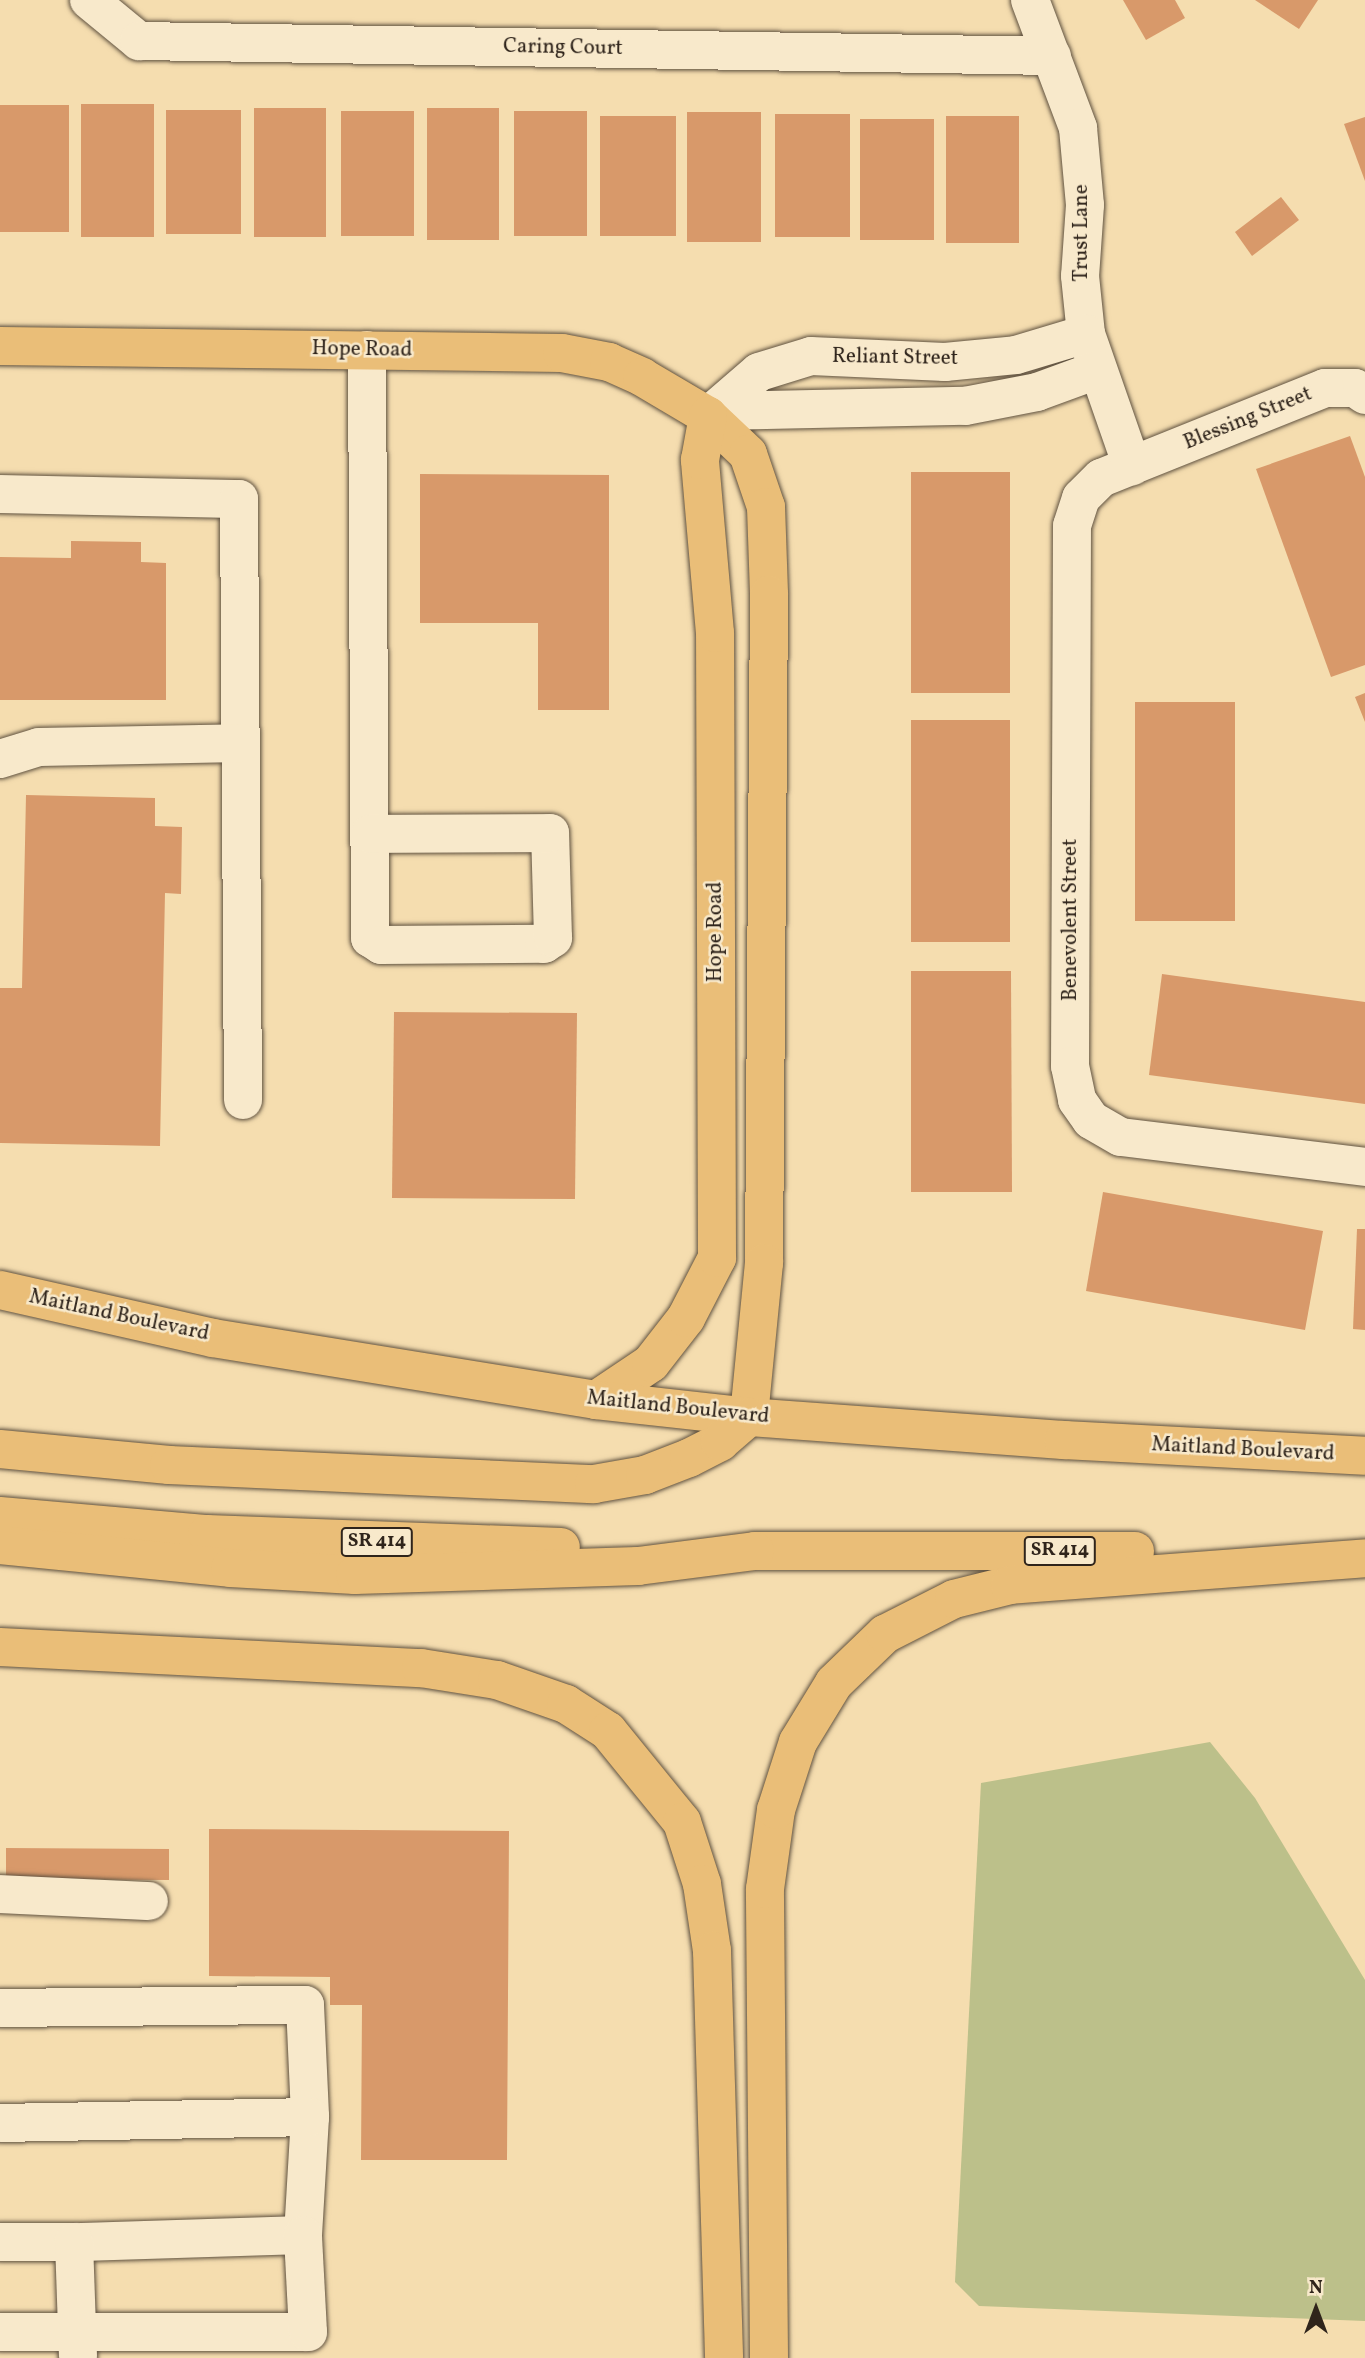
<!DOCTYPE html>
<html>
<head>
<meta charset="utf-8">
<style>
	body { margin:0 }
	#map { position:relative; width:1365px; height:2358px; overflow:hidden; background:#f5ddaf; font-family:Vollkorn,serif }
	div>[style] { position:absolute }
	.green>* { inset:0; background:#bcc08a }
	.building>* { inset:0; background:#d8996a }
	.roads { filter:drop-shadow(0 0 2px #605240) drop-shadow(0 0 2px #605240) }
	.minor>* { height:38px; margin:-19px; padding:0 19px; transform-origin:19px; border-radius:19px; background:#f8e9cb }
	.major>* { height:38px; margin:-19px; padding:0 19px; transform-origin:19px; border-radius:19px; background:#eabe78 }
	.highway>* { height:38px; margin:-19px; padding:0 19px; transform-origin:19px; border-radius:19px; background:#eabe78 }
	span { translate:-50% -50%; white-space:nowrap; text-align:center; line-height:1.15; -webkit-text-stroke:5px #f8e9cb; paint-order:stroke }
	.shield-label span { padding:2px 5px; background:#f8e9cb; border:2px solid; border-radius:5px; -webkit-text-stroke-width:0 }
	.shield-label { font-size:19px; color:#2f241b; font-weight:700 }
	.street-label { font-size:21px; color:#2f241b }
	.north { position:absolute; left:1281px; top:2274px; width:70px; height:70px; -webkit-text-stroke:5px #f8e9cb; paint-order:stroke; rotate:0deg; font-size:19px; font-weight:700; line-height:28px; text-align:center; color:#2f241b }
	.north::after { content:''; display:block; margin:auto; width:24px; height:32px; background:#2f241b; clip-path:polygon(50% 0,100% 100%,50% 72%,0 100%) }
</style>
</head>
<body>
<div id="map">
	<div class="green">
		<div style="clip-path:polygon(1210px 1742px,1255px 1798px,1365px 1980px,1365px 2321px,979px 2306px,955px 2282px,981px 1783px)"></div>
	</div>
	<div class="building">
		<div style="clip-path:polygon(1123px 0,1175px 0,1185px 18px,1146px 40px)"></div>
		<div style="clip-path:polygon(1255px 0,1318px 0,1299px 29px)"></div>
		<div style="clip-path:polygon(81px 104px,154px 104px,154px 237px,81px 237px)"></div>
		<div style="clip-path:polygon(0 105px,69px 105px,69px 232px,0 232px)"></div>
		<div style="clip-path:polygon(254px 108px,326px 108px,326px 237px,254px 237px)"></div>
		<div style="clip-path:polygon(427px 108px,499px 108px,499px 240px,427px 240px)"></div>
		<div style="clip-path:polygon(166px 110px,241px 110px,241px 234px,166px 234px)"></div>
		<div style="clip-path:polygon(341px 111px,414px 111px,414px 236px,341px 236px)"></div>
		<div style="clip-path:polygon(514px 111px,587px 111px,587px 236px,514px 236px)"></div>
		<div style="clip-path:polygon(687px 112px,761px 112px,761px 242px,687px 242px)"></div>
		<div style="clip-path:polygon(775px 114px,850px 114px,850px 237px,775px 237px)"></div>
		<div style="clip-path:polygon(600px 116px,676px 116px,676px 236px,600px 236px)"></div>
		<div style="clip-path:polygon(946px 116px,1019px 116px,1019px 243px,946px 243px)"></div>
		<div style="clip-path:polygon(1365px 117px,1365px 181px,1344px 124px)"></div>
		<div style="clip-path:polygon(860px 119px,934px 119px,934px 240px,860px 240px)"></div>
		<div style="clip-path:polygon(1281px 197px,1299px 220px,1252px 256px,1235px 232px)"></div>
		<div style="clip-path:polygon(1350px 436px,1365px 477px,1365px 665px,1331px 677px,1256px 469px)"></div>
		<div style="clip-path:polygon(911px 472px,1010px 472px,1010px 693px,911px 693px)"></div>
		<div style="clip-path:polygon(420px 474px,609px 475px,609px 710px,538px 710px,538px 623px,420px 623px)"></div>
		<div style="clip-path:polygon(71px 541px,141px 542px,141px 562px,166px 563px,166px 700px,0 700px,0 557px,71px 558px)"></div>
		<div style="clip-path:polygon(1365px 693px,1365px 722px,1355px 697px)"></div>
		<div style="clip-path:polygon(1135px 702px,1235px 702px,1235px 921px,1135px 921px)"></div>
		<div style="clip-path:polygon(911px 720px,1010px 720px,1010px 942px,911px 942px)"></div>
		<div style="clip-path:polygon(26px 795px,155px 798px,155px 826px,182px 827px,181px 894px,165px 893px,160px 1146px,0 1143px,0 988px,22px 988px)"></div>
		<div style="clip-path:polygon(911px 971px,1011px 971px,1012px 1192px,911px 1192px)"></div>
		<div style="clip-path:polygon(1162px 974px,1365px 1002px,1365px 1104px,1149px 1075px)"></div>
		<div style="clip-path:polygon(394px 1012px,577px 1013px,575px 1199px,392px 1198px)"></div>
		<div style="clip-path:polygon(1103px 1192px,1323px 1231px,1305px 1330px,1086px 1291px)"></div>
		<div style="clip-path:polygon(1357px 1229px,1365px 1229px,1365px 1330px,1353px 1329px)"></div>
		<div style="clip-path:polygon(209px 1829px,509px 1831px,507px 2160px,361px 2160px,362px 2005px,330px 2005px,330px 1977px,209px 1976px)"></div>
		<div style="clip-path:polygon(6px 1848px,169px 1849px,169px 1880px,6px 1879px)"></div>
	</div>
	<div class="roads">
		<div class="minor">
			<div style="left:89px;top:0;width:65px;rotate:39.4deg"></div>
			<div style="left:139px;top:41px;width:913px;rotate:0.94deg"></div>
			<div style="left:1030px;top:0;width:137px;rotate:69.4deg"></div>
			<div style="left:1078px;top:128px;width:77px;rotate:84.8deg"></div>
			<div style="left:1085px;top:205px;width:71px;rotate:94deg"></div>
			<div style="left:1080px;top:276px;width:58px;rotate:84.1deg"></div>
			<div style="left:1086px;top:334px;width:140px;rotate:70.8deg"></div>
			<div style="left:367px;top:350px;width:588px;rotate:89.71deg"></div>
			<div style="left:370px;top:938px;width:13px;rotate:32deg"></div>
			<div style="left:381px;top:945px;width:163px;rotate:-0.4deg"></div>
			<div style="left:544px;top:944px;width:11px;rotate:-34deg"></div>
			<div style="left:553px;top:938px;width:105px;rotate:-91.6deg"></div>
			<div style="left:550px;top:833px;width:180px;rotate:179.7deg"></div>
			<div style="left:1365px;top:395px;width:12px;rotate:-145deg"></div>
			<div style="left:1355px;top:388px;width:30px;rotate:180deg"></div>
			<div style="left:1325px;top:388px;width:241px;rotate:158.1deg"></div>
			<div style="left:1101px;top:478px;width:28px;rotate:135deg"></div>
			<div style="left:1081px;top:498px;width:29px;rotate:108deg"></div>
			<div style="left:1072px;top:526px;width:540px;rotate:90.21deg"></div>
			<div style="left:1070px;top:1066px;width:35px;rotate:78deg"></div>
			<div style="left:1077px;top:1100px;width:24px;rotate:55deg"></div>
			<div style="left:1091px;top:1120px;width:34px;rotate:30deg"></div>
			<div style="left:1121px;top:1137px;width:246px;rotate:7deg"></div>
			<div style="left:719px;top:411px;width:246px;rotate:-1.2deg"></div>
			<div style="left:965px;top:406px;width:73px;rotate:-11deg"></div>
			<div style="left:1037px;top:392px;width:64px;rotate:-20.1deg"></div>
			<div style="left:708px;top:416px;width:67px;rotate:-40.8deg"></div>
			<div style="left:759px;top:372px;width:54px;rotate:-17.1deg"></div>
			<div style="left:811px;top:356px;width:134px;rotate:2.6deg"></div>
			<div style="left:945px;top:362px;width:71px;rotate:-5.6deg"></div>
			<div style="left:1016px;top:355px;width:73px;rotate:-16.7deg"></div>
			<div style="left:0;top:494px;width:239px;rotate:1.2deg"></div>
			<div style="left:239px;top:499px;width:601px;rotate:89.62deg"></div>
			<div style="left:0;top:759px;width:41px;rotate:-17.1deg"></div>
			<div style="left:39px;top:747px;width:202px;rotate:-1.1deg"></div>
			<div style="left:0;top:1894px;width:149px;rotate:2.7deg"></div>
			<div style="left:0;top:2008px;width:305px;rotate:-0.6deg"></div>
			<div style="left:305px;top:2005px;width:112px;rotate:87.4deg"></div>
			<div style="left:310px;top:2117px;width:118px;rotate:93.4deg"></div>
			<div style="left:303px;top:2235px;width:229px;rotate:178.2deg"></div>
			<div style="left:0;top:2123px;width:310px;rotate:-1.1deg"></div>
			<div style="left:0;top:2242px;width:74px"></div>
			<div style="left:74px;top:2242px;width:114px;rotate:88deg"></div>
			<div style="left:0;top:2332px;width:308px"></div>
			<div style="left:308px;top:2332px;width:97px;rotate:-93deg"></div>
		</div>
		<div class="major">
			<div style="left:0;top:346px;width:562px;rotate:0.71deg"></div>
			<div style="left:562px;top:353px;width:48px;rotate:10.8deg"></div>
			<div style="left:609px;top:362px;width:36px;rotate:24deg"></div>
			<div style="left:642px;top:377px;width:77px;rotate:30.6deg"></div>
			<div style="left:708px;top:416px;width:55px;rotate:43.5deg"></div>
			<div style="left:748px;top:454px;width:56px;rotate:71.2deg"></div>
			<div style="left:766px;top:507px;width:88px;rotate:88deg"></div>
			<div style="left:769px;top:595px;width:668px;rotate:90.43deg"></div>
			<div style="left:764px;top:1263px;width:155px;rotate:95.6deg"></div>
			<div style="left:596px;top:1400px;width:66px;rotate:-33.9deg"></div>
			<div style="left:651px;top:1363px;width:57px;rotate:-52.1deg"></div>
			<div style="left:686px;top:1318px;width:68px;rotate:-62.7deg"></div>
			<div style="left:717px;top:1258px;width:625px;rotate:-90.18deg"></div>
			<div style="left:715px;top:633px;width:174px;rotate:-95deg"></div>
			<div style="left:700px;top:460px;width:45px;rotate:-79.7deg"></div>
			<div style="left:596px;top:1400px;width:154px;rotate:6.3deg"></div>
			<div style="left:749px;top:1417px;width:316px;rotate:4.2deg"></div>
			<div style="left:1064px;top:1440px;width:301px;rotate:3deg"></div>
			<div style="left:755px;top:1551px;width:380px"></div>
			<div style="left:769px;top:2358px;width:469px;rotate:-90.5deg"></div>
			<div style="left:765px;top:1889px;width:80px;rotate:-82.1deg"></div>
			<div style="left:776px;top:1810px;width:71px;rotate:-72.1deg"></div>
			<div style="left:798px;top:1742px;width:69px;rotate:-58.6deg"></div>
			<div style="left:834px;top:1683px;width:71px;rotate:-43.9deg"></div>
			<div style="left:885px;top:1634px;width:77px;rotate:-26.9deg"></div>
			<div style="left:954px;top:1599px;width:58px;rotate:-14deg"></div>
			<div style="left:1010px;top:1585px;width:356px;rotate:-4.3deg"></div>
		</div>
		<div class="highway">
			<div style="left:0;top:1290px;width:218px;rotate:12.7deg"></div>
			<div style="left:213px;top:1338px;width:388px;rotate:9.2deg"></div>
			<div style="left:0;top:1449px;width:170px;rotate:5.4deg"></div>
			<div style="left:169px;top:1465px;width:425px;rotate:2.6deg"></div>
			<div style="left:594px;top:1484px;width:52px;rotate:-10deg"></div>
			<div style="left:645px;top:1475px;width:47px;rotate:-21.1deg"></div>
			<div style="left:689px;top:1458px;width:35px;rotate:-27deg"></div>
			<div style="left:720px;top:1442px;width:38px;rotate:-41deg"></div>
			<div style="left:0;top:1516px;width:208px;rotate:5deg"></div>
			<div style="left:207px;top:1534px;width:354px;rotate:2.1deg"></div>
			<div style="left:0;top:1545px;width:231px;rotate:5.7deg"></div>
			<div style="left:230px;top:1568px;width:125px;rotate:3.2deg"></div>
			<div style="left:355px;top:1575px;width:283px;rotate:-1.8deg"></div>
			<div style="left:638px;top:1566px;width:118px;rotate:-7.3deg"></div>
			<div style="left:0;top:1647px;width:422px;rotate:2.9deg"></div>
			<div style="left:421px;top:1668px;width:77px;rotate:9deg"></div>
			<div style="left:497px;top:1680px;width:73px;rotate:19.2deg"></div>
			<div style="left:566px;top:1704px;width:50px;rotate:32.7deg"></div>
			<div style="left:608px;top:1731px;width:117px;rotate:50.9deg"></div>
			<div style="left:682px;top:1822px;width:65px;rotate:72.1deg"></div>
			<div style="left:702px;top:1884px;width:68px;rotate:81.5deg"></div>
			<div style="left:712px;top:1951px;width:407px;rotate:88.3deg"></div>
		</div>
	</div>
	<div class="shield-label">
		<span style="left:377px;top:1542px">SR 414</span>
		<span style="left:1060px;top:1551px">SR 414</span>
	</div>
	<div class="street-label">
		<span style="left:563px;top:48px;rotate:1deg">Caring Court</span>
		<span style="left:1082px;top:233px;rotate:-90deg">Trust Lane</span>
		<span style="left:362px;top:350px;rotate:1deg">Hope Road</span>
		<span style="left:895px;top:358px;rotate:1deg">Reliant Street</span>
		<span style="left:1248px;top:419px;rotate:-22deg">Blessing Street</span>
		<span style="left:1071px;top:920px;rotate:-90deg">Benevolent Street</span>
		<span style="left:716px;top:932px;rotate:-90deg">Hope Road</span>
		<span style="left:119px;top:1316px;rotate:12deg">Maitland Boulevard</span>
		<span style="left:678px;top:1408px;rotate:6deg">Maitland Boulevard</span>
		<span style="left:1243px;top:1450px;rotate:3deg">Maitland Boulevard</span>
	</div>
	<div class="north">N</div>
</div>
</body>
</html>
